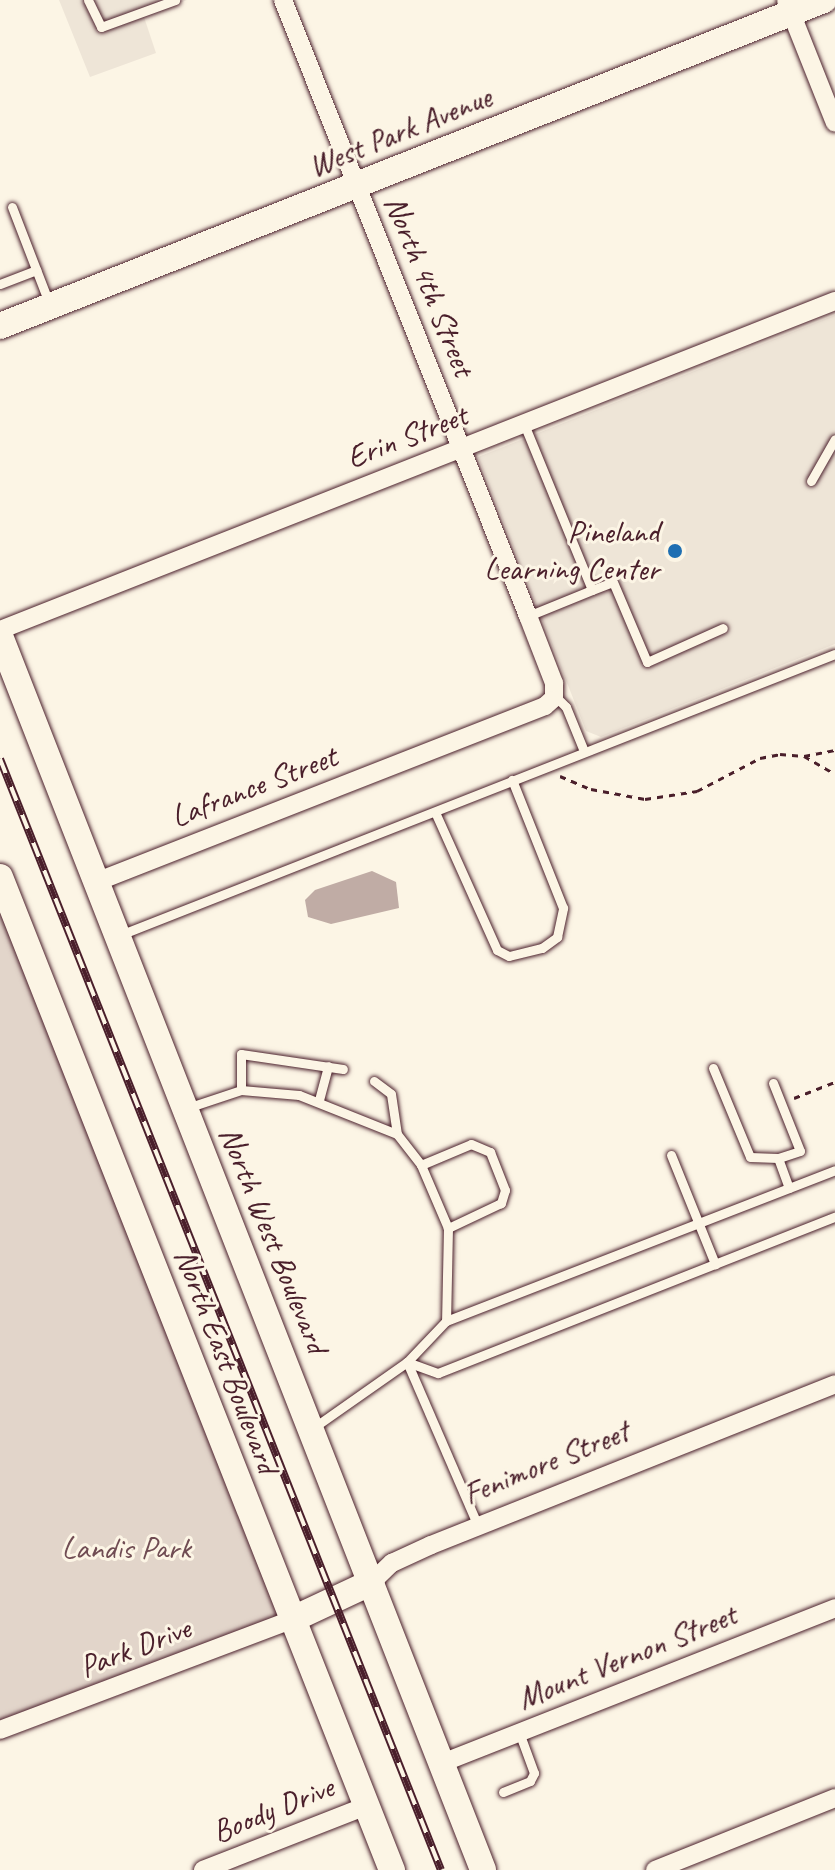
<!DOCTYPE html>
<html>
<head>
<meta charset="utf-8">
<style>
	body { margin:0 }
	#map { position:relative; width:835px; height:1870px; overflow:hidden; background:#fcf5e5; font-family:Caveat,sans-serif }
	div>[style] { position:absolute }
	.built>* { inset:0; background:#eee5d7 }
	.green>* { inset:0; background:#e2d5ca }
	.water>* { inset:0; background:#c0aca5 }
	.path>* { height:3px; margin-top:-1.5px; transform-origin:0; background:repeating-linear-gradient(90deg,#4a1f2b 0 6px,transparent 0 12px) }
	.roads { filter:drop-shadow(0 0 2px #4a1f2b) drop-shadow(0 0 2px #4a1f2b) }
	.lane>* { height:9px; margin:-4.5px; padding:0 4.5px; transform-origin:4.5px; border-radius:4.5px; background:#fcf5e5 }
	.street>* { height:18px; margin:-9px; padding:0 9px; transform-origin:9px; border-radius:9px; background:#fcf5e5 }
	.secondary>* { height:26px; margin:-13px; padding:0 13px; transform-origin:13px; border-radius:13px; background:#fcf5e5 }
	.rail>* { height:8px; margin-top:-4px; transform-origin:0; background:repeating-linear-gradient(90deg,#fcf5e5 0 15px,#4a1f2b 0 30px); box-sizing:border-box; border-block:2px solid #4a1f2b }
	.dots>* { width:22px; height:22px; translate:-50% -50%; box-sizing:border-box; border:4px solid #fcf5e5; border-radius:50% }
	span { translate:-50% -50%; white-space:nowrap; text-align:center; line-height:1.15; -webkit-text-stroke:6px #fcf5e5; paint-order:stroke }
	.street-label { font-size:32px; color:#4a1f2b }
	.poi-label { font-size:32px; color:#4a1f2b }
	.right { translate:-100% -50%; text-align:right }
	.park-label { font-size:32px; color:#704c53 }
</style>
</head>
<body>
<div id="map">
	<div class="built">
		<div style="clip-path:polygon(59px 0,187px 0,144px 17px,156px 53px,90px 77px)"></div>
		<div style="clip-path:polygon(835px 315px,835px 644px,601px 737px,586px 731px,478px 457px)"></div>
	</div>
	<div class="green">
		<div style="clip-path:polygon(0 877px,291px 1620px,68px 1706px,0 1741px)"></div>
	</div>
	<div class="water">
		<div style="clip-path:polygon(372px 871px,396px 882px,399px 908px,331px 924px,308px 917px,305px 900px,315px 890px)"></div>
	</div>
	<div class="path">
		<div style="left:804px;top:756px;width:32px;rotate:-11deg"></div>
		<div style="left:560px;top:776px;width:34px;rotate:23deg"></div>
		<div style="left:591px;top:789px;width:55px;rotate:10.5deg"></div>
		<div style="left:645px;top:799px;width:53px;rotate:-8.7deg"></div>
		<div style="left:697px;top:791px;width:71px;rotate:-27.6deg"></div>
		<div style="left:760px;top:758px;width:20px;rotate:-11deg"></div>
		<div style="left:780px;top:754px;width:24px;rotate:5deg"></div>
		<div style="left:804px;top:756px;width:36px;rotate:30deg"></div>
		<div style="left:794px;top:1098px;width:44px;rotate:-21.3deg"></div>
	</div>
	<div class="roads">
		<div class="lane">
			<div style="left:88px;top:0;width:30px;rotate:64deg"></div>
			<div style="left:101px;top:27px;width:79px;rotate:-20deg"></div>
			<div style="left:12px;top:207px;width:103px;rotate:68.9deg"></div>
			<div style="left:0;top:284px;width:39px;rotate:-21deg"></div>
			<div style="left:524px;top:424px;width:179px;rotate:67.7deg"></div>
			<div style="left:592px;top:590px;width:22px;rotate:-21deg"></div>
			<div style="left:613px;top:582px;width:87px;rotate:67deg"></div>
			<div style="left:647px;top:662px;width:83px;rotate:-24.1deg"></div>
			<div style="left:811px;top:481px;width:48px;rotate:-60.3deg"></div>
			<div style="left:528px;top:616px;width:69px;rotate:-22.1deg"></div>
			<div style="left:554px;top:695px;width:17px;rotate:45deg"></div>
			<div style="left:566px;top:707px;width:48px;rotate:67.8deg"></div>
			<div style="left:435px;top:812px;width:151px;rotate:65.8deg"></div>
			<div style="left:497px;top:950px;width:13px;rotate:27deg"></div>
			<div style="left:509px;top:956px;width:34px;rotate:-14deg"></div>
			<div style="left:542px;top:948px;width:19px;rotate:-36deg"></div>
			<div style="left:557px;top:937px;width:30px;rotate:-78deg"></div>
			<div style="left:563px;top:908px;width:138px;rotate:-111.7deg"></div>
			<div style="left:120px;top:935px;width:768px;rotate:-21.46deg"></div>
			<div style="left:713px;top:1068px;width:96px;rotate:67.4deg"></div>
			<div style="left:750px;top:1157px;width:28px;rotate:2deg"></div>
			<div style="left:778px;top:1158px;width:32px;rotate:70deg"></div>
			<div style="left:374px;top:1081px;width:21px;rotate:37deg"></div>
			<div style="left:391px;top:1094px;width:40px;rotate:81.5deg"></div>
			<div style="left:773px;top:1083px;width:73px;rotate:68.3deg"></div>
			<div style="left:800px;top:1151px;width:23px;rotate:162deg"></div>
			<div style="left:241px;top:1090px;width:36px;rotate:-90deg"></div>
			<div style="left:241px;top:1054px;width:103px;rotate:8.4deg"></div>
			<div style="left:319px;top:1100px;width:35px;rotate:-75deg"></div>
			<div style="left:187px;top:1108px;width:57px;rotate:-18.4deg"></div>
			<div style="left:241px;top:1090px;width:58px;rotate:4.9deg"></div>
			<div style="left:299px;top:1095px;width:105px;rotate:21.7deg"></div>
			<div style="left:397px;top:1134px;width:39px;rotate:52deg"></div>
			<div style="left:421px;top:1165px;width:69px;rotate:66.8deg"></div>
			<div style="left:448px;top:1228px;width:93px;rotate:91.2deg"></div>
			<div style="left:446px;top:1321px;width:57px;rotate:133.6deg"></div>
			<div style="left:407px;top:1362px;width:115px;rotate:144.9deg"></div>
			<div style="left:671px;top:1155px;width:118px;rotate:68deg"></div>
			<div style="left:421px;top:1165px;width:54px;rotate:-22.8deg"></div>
			<div style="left:471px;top:1144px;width:21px;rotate:23deg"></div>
			<div style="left:490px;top:1152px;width:41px;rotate:68.5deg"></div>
			<div style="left:505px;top:1190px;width:14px;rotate:107deg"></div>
			<div style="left:501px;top:1203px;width:59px;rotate:154.7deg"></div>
			<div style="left:446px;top:1321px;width:417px;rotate:-21.2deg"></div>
			<div style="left:407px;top:1362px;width:33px;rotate:20deg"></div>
			<div style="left:438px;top:1373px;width:427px;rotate:-21.5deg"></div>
			<div style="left:407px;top:1362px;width:179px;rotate:66.6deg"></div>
			<div style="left:503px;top:1792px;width:29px;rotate:-22deg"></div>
			<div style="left:530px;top:1781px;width:9px;rotate:-63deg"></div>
			<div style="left:534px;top:1773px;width:44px;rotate:-110.1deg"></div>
		</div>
		<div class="street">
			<div style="left:786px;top:0;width:132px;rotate:68.3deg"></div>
			<div style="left:0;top:630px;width:897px;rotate:-21.51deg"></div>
			<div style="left:96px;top:882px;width:482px;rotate:-21.4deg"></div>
			<div style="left:545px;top:706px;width:12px;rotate:-42deg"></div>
			<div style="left:554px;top:698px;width:15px;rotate:-90deg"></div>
			<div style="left:554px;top:683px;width:72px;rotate:-111.2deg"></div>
			<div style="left:528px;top:616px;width:663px;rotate:-111.69deg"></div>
			<div style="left:372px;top:1582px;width:28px;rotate:-44deg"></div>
			<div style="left:392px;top:1563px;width:43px;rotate:-24.8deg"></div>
			<div style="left:431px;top:1545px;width:435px;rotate:-21.7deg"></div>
			<div style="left:0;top:1730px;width:311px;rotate:-20.7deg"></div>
			<div style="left:442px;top:1763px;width:422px;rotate:-21.5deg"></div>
			<div style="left:203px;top:1870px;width:175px;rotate:-21.4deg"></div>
			<div style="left:655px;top:1870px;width:194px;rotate:-21.8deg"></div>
		</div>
		<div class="secondary">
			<div style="left:0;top:326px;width:886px;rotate:-21.59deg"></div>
			<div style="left:0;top:636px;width:1325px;rotate:68.62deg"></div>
			<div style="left:0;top:877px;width:1068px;rotate:68.46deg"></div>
			<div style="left:291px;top:1620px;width:89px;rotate:-25.1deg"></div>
		</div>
	</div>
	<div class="rail">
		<div style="left:0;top:759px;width:1195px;rotate:68.35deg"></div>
	</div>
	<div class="dots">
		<div style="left:675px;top:551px;background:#1f6fb2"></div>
	</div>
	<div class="street-label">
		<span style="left:400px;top:132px;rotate:-22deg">West Park Avenue</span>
		<span style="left:429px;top:286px;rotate:68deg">North 4th Street</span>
		<span style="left:407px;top:437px;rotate:-21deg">Erin Street</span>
		<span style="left:254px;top:787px;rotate:-21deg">Lafrance Street</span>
		<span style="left:273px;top:1240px;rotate:68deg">North West Boulevard</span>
		<span style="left:226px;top:1361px;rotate:69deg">North East Boulevard</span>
		<span style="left:546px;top:1463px;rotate:-22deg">Fenimore Street</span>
		<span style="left:135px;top:1648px;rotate:-21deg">Park Drive</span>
		<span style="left:627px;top:1657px;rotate:-22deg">Mount Vernon Street</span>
		<span style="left:273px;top:1810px;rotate:-22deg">Boody Drive</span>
	</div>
	<div class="poi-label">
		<span class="right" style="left:659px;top:551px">Pineland<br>Learning Center</span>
	</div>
	<div class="park-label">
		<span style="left:126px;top:1548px">Landis Park</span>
	</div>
</div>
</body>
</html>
